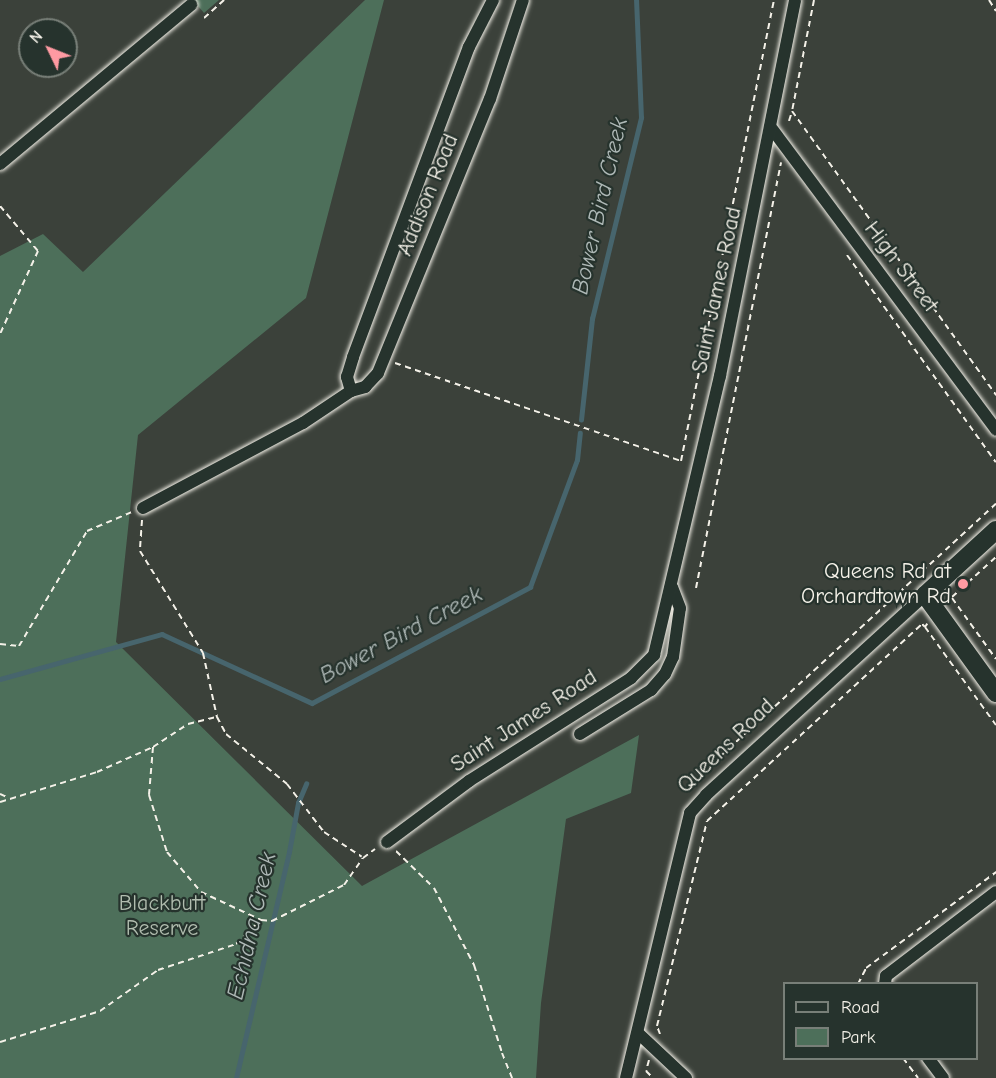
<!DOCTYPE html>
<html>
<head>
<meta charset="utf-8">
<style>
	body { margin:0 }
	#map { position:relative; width:996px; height:1078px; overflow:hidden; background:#3b413a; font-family:"Comic Neue",sans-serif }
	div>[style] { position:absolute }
	.green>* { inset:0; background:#4d6f5a }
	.stream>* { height:4.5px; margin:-2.25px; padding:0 2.25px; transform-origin:2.25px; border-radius:2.25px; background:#47656d }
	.path>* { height:2px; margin-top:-1px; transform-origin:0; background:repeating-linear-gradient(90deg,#f4f1e8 0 6px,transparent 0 10.5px) }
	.roads { filter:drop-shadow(0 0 2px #f4f1e8) drop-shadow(0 0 2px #f4f1e8) }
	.street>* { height:12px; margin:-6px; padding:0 6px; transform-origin:6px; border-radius:6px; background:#26332d }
	.secondary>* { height:18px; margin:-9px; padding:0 9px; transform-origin:9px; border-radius:9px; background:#26332d }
	.dots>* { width:16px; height:16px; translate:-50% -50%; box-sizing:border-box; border:3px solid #26332d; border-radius:50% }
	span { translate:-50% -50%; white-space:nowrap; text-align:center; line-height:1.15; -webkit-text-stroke:4.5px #26332d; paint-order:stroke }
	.street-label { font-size:22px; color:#f4f1e8 }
	.poi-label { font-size:22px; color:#f4f1e8 }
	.right { translate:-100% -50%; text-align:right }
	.park-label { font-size:22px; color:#b1bdaf }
	.water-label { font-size:24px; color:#afb9b7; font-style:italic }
	.legend { position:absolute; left:783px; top:982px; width:195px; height:78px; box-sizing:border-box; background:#26332d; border:2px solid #787f78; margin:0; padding:8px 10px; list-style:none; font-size:18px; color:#f4f1e8 }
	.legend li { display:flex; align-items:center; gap:12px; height:30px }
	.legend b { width:30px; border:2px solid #787f78 }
	.north { position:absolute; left:18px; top:18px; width:60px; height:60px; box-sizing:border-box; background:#26332d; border:2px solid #787f78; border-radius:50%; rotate:313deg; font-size:16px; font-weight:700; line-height:24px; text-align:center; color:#f4f1e8 }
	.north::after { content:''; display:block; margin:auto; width:21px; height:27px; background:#ff9aa2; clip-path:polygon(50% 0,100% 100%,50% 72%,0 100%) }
</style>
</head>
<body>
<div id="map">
	<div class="green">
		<div style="clip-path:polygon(193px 0,219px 0,204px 13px)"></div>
		<div style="clip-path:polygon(365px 0,384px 0,306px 298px,138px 435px,116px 642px,362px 886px,639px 735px,631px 793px,566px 819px,541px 1003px,536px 1078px,0 1078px,0 256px,43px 234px,83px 272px)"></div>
	</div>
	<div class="stream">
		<div style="left:581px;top:420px;width:102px;rotate:-83.8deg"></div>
		<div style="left:592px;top:319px;width:207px;rotate:-76.3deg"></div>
		<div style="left:641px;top:118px;width:118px;rotate:-92.4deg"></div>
		<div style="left:0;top:679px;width:168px;rotate:-15.5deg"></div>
		<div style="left:162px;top:634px;width:165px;rotate:24.7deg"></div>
		<div style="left:312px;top:703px;width:247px;rotate:-28deg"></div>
		<div style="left:530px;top:587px;width:135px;rotate:-69.7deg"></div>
		<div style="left:577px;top:460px;width:27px;rotate:-84deg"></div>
		<div style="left:236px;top:1078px;width:232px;rotate:-76.8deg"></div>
		<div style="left:289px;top:852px;width:50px;rotate:-79.6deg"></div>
		<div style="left:298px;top:803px;width:21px;rotate:-67deg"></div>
	</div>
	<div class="path">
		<div style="left:814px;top:0;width:113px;rotate:101.2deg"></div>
		<div style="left:792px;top:111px;width:350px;rotate:54.3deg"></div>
		<div style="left:989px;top:0;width:13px;rotate:58deg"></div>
		<div style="left:204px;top:18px;width:27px;rotate:-42deg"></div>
		<div style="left:789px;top:121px;width:10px;rotate:-73deg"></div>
		<div style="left:0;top:206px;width:59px;rotate:49.8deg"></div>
		<div style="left:38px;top:251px;width:91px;rotate:114.6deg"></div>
		<div style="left:847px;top:255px;width:255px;rotate:54.3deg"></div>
		<div style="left:395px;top:363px;width:302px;rotate:18.9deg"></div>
		<div style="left:681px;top:461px;width:470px;rotate:-78.6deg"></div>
		<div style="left:142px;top:520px;width:31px;rotate:94deg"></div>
		<div style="left:140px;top:551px;width:120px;rotate:58.3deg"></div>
		<div style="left:203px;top:653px;width:66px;rotate:77.7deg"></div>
		<div style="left:217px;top:717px;width:19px;rotate:62deg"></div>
		<div style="left:226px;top:734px;width:79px;rotate:39.3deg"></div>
		<div style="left:287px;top:784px;width:61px;rotate:52.4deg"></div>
		<div style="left:324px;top:832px;width:45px;rotate:33.3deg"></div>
		<div style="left:696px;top:588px;width:434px;rotate:-78.7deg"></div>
		<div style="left:952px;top:597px;width:59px;rotate:-42.3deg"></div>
		<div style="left:952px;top:598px;width:75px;rotate:54.2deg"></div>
		<div style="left:925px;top:627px;width:121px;rotate:54.1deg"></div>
		<div style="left:0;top:644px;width:19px;rotate:6deg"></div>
		<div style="left:19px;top:646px;width:134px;rotate:-59.4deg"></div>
		<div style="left:87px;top:531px;width:49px;rotate:-22.9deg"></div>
		<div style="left:153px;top:747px;width:48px;rotate:94.8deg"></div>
		<div style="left:149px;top:795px;width:60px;rotate:72.5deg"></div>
		<div style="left:167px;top:852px;width:52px;rotate:49.6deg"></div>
		<div style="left:201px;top:892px;width:66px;rotate:25deg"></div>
		<div style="left:713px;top:763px;width:384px;rotate:-42.5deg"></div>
		<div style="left:0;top:794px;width:10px;rotate:24deg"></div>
		<div style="left:0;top:802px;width:102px;rotate:-17.2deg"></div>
		<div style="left:97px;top:772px;width:61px;rotate:-24.1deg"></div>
		<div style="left:153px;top:747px;width:42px;rotate:-33.3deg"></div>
		<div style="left:188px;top:724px;width:30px;rotate:-14deg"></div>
		<div style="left:396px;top:851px;width:53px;rotate:44.2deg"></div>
		<div style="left:434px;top:888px;width:87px;rotate:62.5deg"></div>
		<div style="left:474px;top:965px;width:92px;rotate:72.3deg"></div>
		<div style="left:502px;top:1053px;width:27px;rotate:68deg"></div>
		<div style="left:858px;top:984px;width:18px;rotate:-63deg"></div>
		<div style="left:866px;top:968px;width:162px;rotate:-36.4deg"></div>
		<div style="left:660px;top:1034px;width:9px;rotate:-111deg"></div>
		<div style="left:657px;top:1026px;width:211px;rotate:-76.3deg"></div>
		<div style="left:707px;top:821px;width:292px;rotate:-42.5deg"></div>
		<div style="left:922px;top:624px;width:4px;rotate:45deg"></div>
		<div style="left:925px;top:627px;width:4px;rotate:-56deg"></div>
		<div style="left:0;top:1042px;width:105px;rotate:-17.2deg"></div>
		<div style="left:100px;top:1011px;width:71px;rotate:-35.3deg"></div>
		<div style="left:158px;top:970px;width:82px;rotate:-18.4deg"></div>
		<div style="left:236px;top:944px;width:35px;rotate:-44deg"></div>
		<div style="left:261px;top:920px;width:11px;rotate:5deg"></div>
		<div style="left:272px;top:921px;width:80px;rotate:-26.6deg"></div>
		<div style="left:344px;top:885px;width:33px;rotate:-55deg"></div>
		<div style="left:363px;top:858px;width:15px;rotate:-37deg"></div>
		<div style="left:903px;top:1058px;width:25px;rotate:53deg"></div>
		<div style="left:649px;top:1060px;width:11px;rotate:105deg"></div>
		<div style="left:646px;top:1071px;width:10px;rotate:45deg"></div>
	</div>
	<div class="roads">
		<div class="street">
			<div style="left:772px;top:129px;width:375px;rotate:53.3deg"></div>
			<div style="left:0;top:164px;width:249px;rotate:-39.8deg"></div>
			<div style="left:351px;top:391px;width:15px;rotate:-106deg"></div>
			<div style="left:347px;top:377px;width:21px;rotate:-73deg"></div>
			<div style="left:353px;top:357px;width:331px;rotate:-69.5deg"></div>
			<div style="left:469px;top:47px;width:53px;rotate:-62.9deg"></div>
			<div style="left:143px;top:508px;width:181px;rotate:-28deg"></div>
			<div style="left:303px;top:423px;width:58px;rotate:-33.7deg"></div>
			<div style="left:351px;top:391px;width:15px;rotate:-16deg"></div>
			<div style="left:365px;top:387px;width:19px;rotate:-47deg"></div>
			<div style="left:378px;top:373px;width:296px;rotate:-67.8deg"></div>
			<div style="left:490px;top:99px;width:104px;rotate:-71.6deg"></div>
			<div style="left:580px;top:734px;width:84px;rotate:-31.8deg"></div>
			<div style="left:651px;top:690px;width:21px;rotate:-49deg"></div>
			<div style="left:665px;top:674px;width:19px;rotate:-65deg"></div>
			<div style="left:673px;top:657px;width:49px;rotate:-81.9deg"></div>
			<div style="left:680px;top:608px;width:22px;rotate:-111deg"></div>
			<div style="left:387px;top:842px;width:102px;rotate:-36.6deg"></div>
			<div style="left:469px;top:781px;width:192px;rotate:-32.4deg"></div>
			<div style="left:631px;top:678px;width:33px;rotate:-45deg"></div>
			<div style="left:654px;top:655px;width:287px;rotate:-76.7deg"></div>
			<div style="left:720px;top:376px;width:383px;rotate:-78.7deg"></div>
			<div style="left:885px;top:984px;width:8px;rotate:-83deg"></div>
			<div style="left:886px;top:976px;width:138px;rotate:-37.4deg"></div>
			<div style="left:638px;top:1033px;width:66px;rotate:43.2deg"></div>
			<div style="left:928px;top:1058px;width:25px;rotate:53deg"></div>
			<div style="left:626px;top:1078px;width:273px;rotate:-76.4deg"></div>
			<div style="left:690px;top:813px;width:24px;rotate:-48deg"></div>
			<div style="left:706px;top:795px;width:297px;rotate:-42.4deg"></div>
		</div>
		<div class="secondary">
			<div style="left:996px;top:530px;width:96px;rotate:137.5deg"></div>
			<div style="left:925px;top:595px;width:121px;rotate:54.1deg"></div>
		</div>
	</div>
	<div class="dots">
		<div style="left:963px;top:584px;background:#ff9aa2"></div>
	</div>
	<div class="street-label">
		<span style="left:428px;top:195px;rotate:-68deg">Addison Road</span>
		<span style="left:901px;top:267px;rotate:53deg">High Street</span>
		<span style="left:717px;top:290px;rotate:-78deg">Saint James Road</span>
		<span style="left:524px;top:721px;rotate:-33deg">Saint James Road</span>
		<span style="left:726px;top:746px;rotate:-44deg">Queens Road</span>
	</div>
	<div class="poi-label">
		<span class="right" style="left:951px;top:584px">Queens Rd at<br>Orchardtown Rd</span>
	</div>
	<div class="park-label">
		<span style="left:162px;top:916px">Blackbutt<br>Reserve</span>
	</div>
	<div class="water-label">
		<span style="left:600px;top:206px;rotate:-77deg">Bower Bird Creek</span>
		<span style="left:401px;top:635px;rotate:-28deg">Bower Bird Creek</span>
		<span style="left:252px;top:926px;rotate:-77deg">Echidna Creek</span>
	</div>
	<ul class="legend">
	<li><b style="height:8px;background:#26332d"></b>Road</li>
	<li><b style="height:16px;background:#4d6f5a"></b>Park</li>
	</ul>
	<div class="north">N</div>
</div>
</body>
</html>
